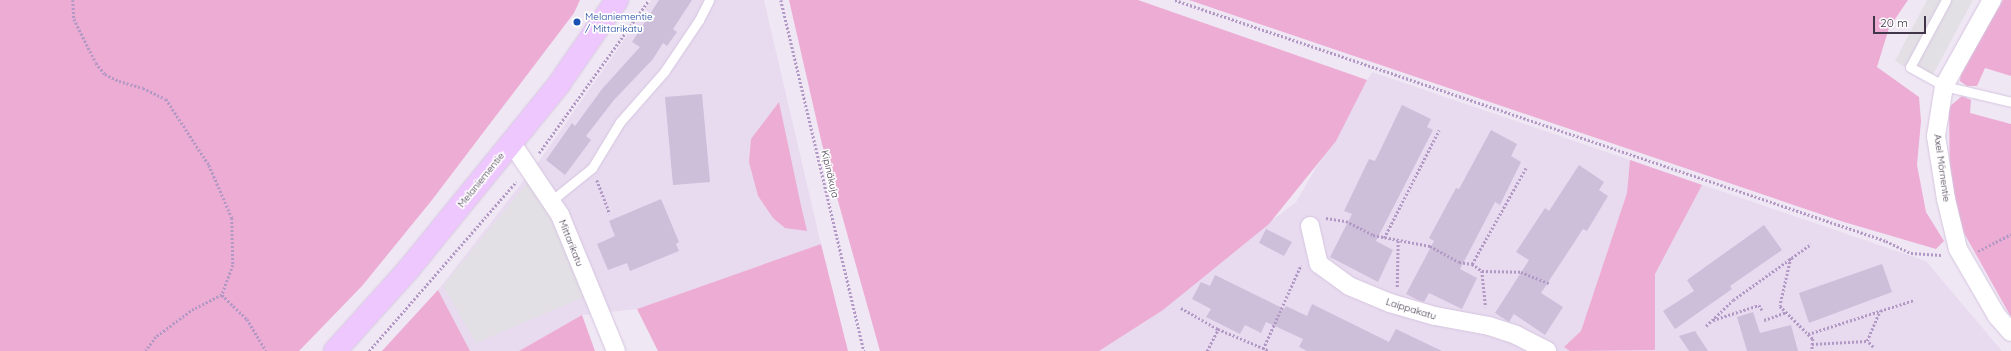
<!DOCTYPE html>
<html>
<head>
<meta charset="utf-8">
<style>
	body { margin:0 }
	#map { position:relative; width:2011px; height:351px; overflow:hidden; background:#f0e7f5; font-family:Quicksand,sans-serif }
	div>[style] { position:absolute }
	.residential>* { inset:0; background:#e8dbf0 }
	.green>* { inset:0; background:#edacd4 }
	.parking>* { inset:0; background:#e2dfe5 }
	.building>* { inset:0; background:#cdbeda }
	.path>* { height:2.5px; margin-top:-1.25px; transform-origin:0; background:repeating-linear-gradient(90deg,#b298c4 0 2px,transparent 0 4px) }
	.roads { filter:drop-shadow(0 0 1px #d5c5df) drop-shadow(0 0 1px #d5c5df) }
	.service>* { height:9px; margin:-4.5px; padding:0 4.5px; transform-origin:4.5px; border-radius:4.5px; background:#fff }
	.minor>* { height:18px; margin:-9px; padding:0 9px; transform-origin:9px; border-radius:9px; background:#fff }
	.secondary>* { height:22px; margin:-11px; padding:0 11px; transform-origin:11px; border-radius:11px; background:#eec7ff }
	.dots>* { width:11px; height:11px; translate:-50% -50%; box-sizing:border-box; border:2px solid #fff; border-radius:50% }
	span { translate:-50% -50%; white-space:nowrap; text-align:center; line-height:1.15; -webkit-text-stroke:3.5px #fff; paint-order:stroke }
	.transit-label { font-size:10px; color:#164399 }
	.left { translate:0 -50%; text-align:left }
	.street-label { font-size:10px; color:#403549 }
	.scale { position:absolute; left:1873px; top:16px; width:53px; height:18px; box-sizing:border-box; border:2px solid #403549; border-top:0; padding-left:5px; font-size:12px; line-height:14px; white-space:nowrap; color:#403549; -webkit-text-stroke:3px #fff; paint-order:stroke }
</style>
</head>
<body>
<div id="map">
	<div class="residential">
		<div style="clip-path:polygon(652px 0,764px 0,821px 244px,637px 309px,582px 315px,519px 351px,382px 351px,438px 290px,539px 161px)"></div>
		<div style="clip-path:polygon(1372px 72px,1926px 261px,2002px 351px,1099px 351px,1296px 202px)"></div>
	</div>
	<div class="green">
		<div style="clip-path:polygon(0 0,580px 0,574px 13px,432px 200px,362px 286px,299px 351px,0 351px)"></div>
		<div style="clip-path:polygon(789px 0,1138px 0,1367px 80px,1336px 141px,1269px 224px,1163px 310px,1099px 351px,880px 351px,822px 144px)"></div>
		<div style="clip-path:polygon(1189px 0,1908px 0,1889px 28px,1877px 67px,1919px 97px,1921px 121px,1917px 165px,1926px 212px,1944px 241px,1936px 249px,1844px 222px)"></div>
		<div style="clip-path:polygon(2003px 0,2011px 0,2011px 76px,1985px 68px,1977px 86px,1967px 86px,1960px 81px,1961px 70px)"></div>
		<div style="clip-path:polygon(1962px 96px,1971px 100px,1970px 113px,2011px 124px,2011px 317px,1964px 233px,1950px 185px,1949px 107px)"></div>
		<div style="clip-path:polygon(779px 102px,800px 201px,807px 231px,785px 228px,773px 218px,758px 196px,749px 162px,751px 139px)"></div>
		<div style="clip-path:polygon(1630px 160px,1702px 185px,1655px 274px,1655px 350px,1570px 351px,1564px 347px,1581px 331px,1627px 193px)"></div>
		<div style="clip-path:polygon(821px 244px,848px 351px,658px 351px,637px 309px)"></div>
		<div style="clip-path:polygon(438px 290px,470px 351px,382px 351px)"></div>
		<div style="clip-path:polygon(582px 315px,595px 351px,519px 351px)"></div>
	</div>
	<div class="parking">
		<div style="clip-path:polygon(1927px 0,1973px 0,1929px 82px,1895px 61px)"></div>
		<div style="clip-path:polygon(529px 181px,548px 212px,584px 297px,476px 343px,443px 286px)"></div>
	</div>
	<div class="building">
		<div style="clip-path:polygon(659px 0,692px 0,673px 29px,677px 32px,667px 46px,663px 43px,653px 59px,614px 100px,586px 136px,591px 140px,565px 175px,546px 160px,572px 123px,575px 126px,602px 89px,640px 47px,632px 42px)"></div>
		<div style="clip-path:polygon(702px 94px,710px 182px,673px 185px,665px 97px)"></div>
		<div style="clip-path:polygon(1402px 105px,1431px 119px,1427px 127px,1433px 130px,1376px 241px,1393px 250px,1378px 282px,1330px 257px,1352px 214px,1344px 211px,1369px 159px,1375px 161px)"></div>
		<div style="clip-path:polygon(1491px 130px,1517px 144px,1511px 156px,1521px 162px,1500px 205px,1495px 202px,1460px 269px,1477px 278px,1462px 309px,1429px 293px,1424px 302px,1418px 300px,1406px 294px,1434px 241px,1429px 238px,1456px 188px,1459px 189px)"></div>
		<div style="clip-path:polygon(1579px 165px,1604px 182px,1599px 190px,1608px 196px,1587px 231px,1583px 229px,1541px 293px,1563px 307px,1545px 335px,1514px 314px,1509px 322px,1495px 313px,1529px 260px,1516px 252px,1545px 208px,1549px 211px)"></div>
		<div style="clip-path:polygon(661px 199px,679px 242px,676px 244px,679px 251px,630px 271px,627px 263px,608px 270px,597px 244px,615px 236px,609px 221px)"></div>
		<div style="clip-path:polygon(1764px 225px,1782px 250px,1730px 286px,1732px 289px,1675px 329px,1663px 311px,1694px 291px,1687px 280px)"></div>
		<div style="clip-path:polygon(1266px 229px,1292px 242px,1284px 256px,1259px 243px)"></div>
		<div style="clip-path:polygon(1882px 264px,1892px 292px,1809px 323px,1799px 293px)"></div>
		<div style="clip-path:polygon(1215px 275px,1284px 309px,1286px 306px,1307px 316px,1312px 304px,1389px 342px,1396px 329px,1442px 351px,1307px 351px,1299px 347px,1303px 339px,1266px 322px,1261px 333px,1245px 325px,1240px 334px,1206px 317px,1211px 309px,1192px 299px,1201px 282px,1210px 286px)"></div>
		<div style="clip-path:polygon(1753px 312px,1760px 333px,1791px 325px,1798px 351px,1747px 351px,1737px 317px)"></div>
		<div style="clip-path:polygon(1695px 331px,1708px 351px,1689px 351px,1679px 336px)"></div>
	</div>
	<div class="path">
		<div style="left:73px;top:0;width:19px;rotate:87deg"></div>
		<div style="left:74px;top:19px;width:49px;rotate:63.4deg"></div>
		<div style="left:96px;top:63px;width:14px;rotate:51deg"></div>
		<div style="left:105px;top:74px;width:16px;rotate:27deg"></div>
		<div style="left:119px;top:81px;width:25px;rotate:16deg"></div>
		<div style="left:143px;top:88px;width:25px;rotate:26deg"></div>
		<div style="left:166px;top:99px;width:79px;rotate:56.9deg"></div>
		<div style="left:209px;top:165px;width:58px;rotate:66.5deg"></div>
		<div style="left:232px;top:218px;width:47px;rotate:88.8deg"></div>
		<div style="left:233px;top:265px;width:32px;rotate:110deg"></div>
		<div style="left:222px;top:295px;width:31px;rotate:153deg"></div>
		<div style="left:194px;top:309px;width:47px;rotate:143.6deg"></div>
		<div style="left:156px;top:337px;width:17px;rotate:126deg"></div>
		<div style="left:781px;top:0;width:361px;rotate:76.7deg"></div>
		<div style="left:1175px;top:0;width:751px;rotate:18.72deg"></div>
		<div style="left:1886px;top:241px;width:28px;rotate:26deg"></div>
		<div style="left:1911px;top:253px;width:30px;rotate:4deg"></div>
		<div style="left:539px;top:153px;width:188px;rotate:-54.3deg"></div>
		<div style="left:597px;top:180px;width:36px;rotate:69deg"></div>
		<div style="left:1326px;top:218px;width:20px;rotate:9deg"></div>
		<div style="left:1346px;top:221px;width:30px;rotate:27deg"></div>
		<div style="left:1373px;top:235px;width:58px;rotate:10.9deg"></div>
		<div style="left:1430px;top:246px;width:33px;rotate:29deg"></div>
		<div style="left:1459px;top:262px;width:13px;rotate:9deg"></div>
		<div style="left:1472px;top:264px;width:12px;rotate:35deg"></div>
		<div style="left:1482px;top:271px;width:36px;rotate:84deg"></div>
		<div style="left:1384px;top:238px;width:121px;rotate:-63deg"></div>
		<div style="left:1978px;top:251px;width:37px;rotate:-27deg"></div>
		<div style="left:1791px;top:258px;width:49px;rotate:102.9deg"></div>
		<div style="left:1780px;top:306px;width:47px;rotate:45deg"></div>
		<div style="left:1813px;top:339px;width:12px;rotate:95deg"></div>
		<div style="left:1472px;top:264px;width:112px;rotate:-60.7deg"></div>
		<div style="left:1482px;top:271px;width:39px;rotate:1deg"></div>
		<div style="left:1521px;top:272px;width:31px;rotate:22deg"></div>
		<div style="left:1397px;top:287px;width:46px;rotate:-88.8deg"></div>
		<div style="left:222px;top:295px;width:35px;rotate:44deg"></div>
		<div style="left:247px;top:319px;width:37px;rotate:59deg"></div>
		<div style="left:1181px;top:308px;width:43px;rotate:29.6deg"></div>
		<div style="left:1218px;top:329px;width:56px;rotate:22.9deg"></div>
		<div style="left:1713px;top:320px;width:48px;rotate:-18.1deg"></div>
		<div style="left:1759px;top:305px;width:6px;rotate:59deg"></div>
		<div style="left:1764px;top:320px;width:24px;rotate:-19deg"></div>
		<div style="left:1706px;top:326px;width:37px;rotate:-44deg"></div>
		<div style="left:1733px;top:300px;width:96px;rotate:-35.7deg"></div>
		<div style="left:1808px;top:334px;width:111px;rotate:-17.8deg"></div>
		<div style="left:1812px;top:344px;width:55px;rotate:-3.1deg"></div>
		<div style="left:1873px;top:347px;width:8px;rotate:-135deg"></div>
		<div style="left:1867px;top:341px;width:33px;rotate:-67deg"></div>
		<div style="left:1263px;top:349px;width:92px;rotate:-65.7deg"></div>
		<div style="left:369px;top:351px;width:224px;rotate:-49deg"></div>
		<div style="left:1207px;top:351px;width:25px;rotate:-63deg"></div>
	</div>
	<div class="roads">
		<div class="service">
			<div style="left:1946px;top:0;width:76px;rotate:118.2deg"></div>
			<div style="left:1910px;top:67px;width:39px;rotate:29deg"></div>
			<div style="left:1944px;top:86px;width:69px;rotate:13.4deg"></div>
			<div style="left:551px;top:201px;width:53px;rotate:-38.8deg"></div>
			<div style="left:592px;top:168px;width:54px;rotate:-58.7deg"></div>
			<div style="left:620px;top:122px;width:67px;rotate:-48.7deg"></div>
			<div style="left:664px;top:72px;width:63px;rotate:-56.1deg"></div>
			<div style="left:699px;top:20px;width:22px;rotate:-63deg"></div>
		</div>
		<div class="minor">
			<div style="left:1992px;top:0;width:98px;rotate:119.2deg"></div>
			<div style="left:1944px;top:86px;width:51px;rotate:99.1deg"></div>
			<div style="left:1936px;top:136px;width:64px;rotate:81deg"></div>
			<div style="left:1946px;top:199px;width:51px;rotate:76.5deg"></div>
			<div style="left:1958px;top:249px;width:78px;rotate:59.8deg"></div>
			<div style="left:1997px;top:316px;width:21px;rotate:49deg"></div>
			<div style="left:511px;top:142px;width:88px;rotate:56.1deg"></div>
			<div style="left:560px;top:215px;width:147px;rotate:67.6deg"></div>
			<div style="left:1310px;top:226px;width:39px;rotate:77deg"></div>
			<div style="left:1319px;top:264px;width:37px;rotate:36deg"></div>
			<div style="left:1349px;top:286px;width:44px;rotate:22.5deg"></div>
			<div style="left:1390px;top:303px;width:47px;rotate:16.1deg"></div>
			<div style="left:1435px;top:316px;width:55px;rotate:10.5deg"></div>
			<div style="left:1489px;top:326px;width:28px;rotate:18deg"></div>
			<div style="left:1516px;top:335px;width:35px;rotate:27deg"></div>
		</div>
		<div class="secondary">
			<div style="left:335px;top:351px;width:109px;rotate:-48deg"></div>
			<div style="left:408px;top:270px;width:240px;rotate:-50.9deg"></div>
			<div style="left:559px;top:84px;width:102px;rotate:-55.4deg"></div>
		</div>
	</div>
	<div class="dots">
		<div style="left:577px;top:22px;background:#1a4fb4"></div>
	</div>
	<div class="transit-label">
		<span class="left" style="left:585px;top:22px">Melaniementie<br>/ Mittarikatu</span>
	</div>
	<div class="street-label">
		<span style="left:1942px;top:168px;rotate:82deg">Axel Mörnentie</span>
		<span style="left:830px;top:174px;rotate:77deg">Kipinäkuja</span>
		<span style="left:481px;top:180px;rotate:-51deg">Melaniementie</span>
		<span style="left:571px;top:243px;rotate:68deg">Mittarikatu</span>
		<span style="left:1411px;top:309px;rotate:17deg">Laippakatu</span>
	</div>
	<div class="scale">20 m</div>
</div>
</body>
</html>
